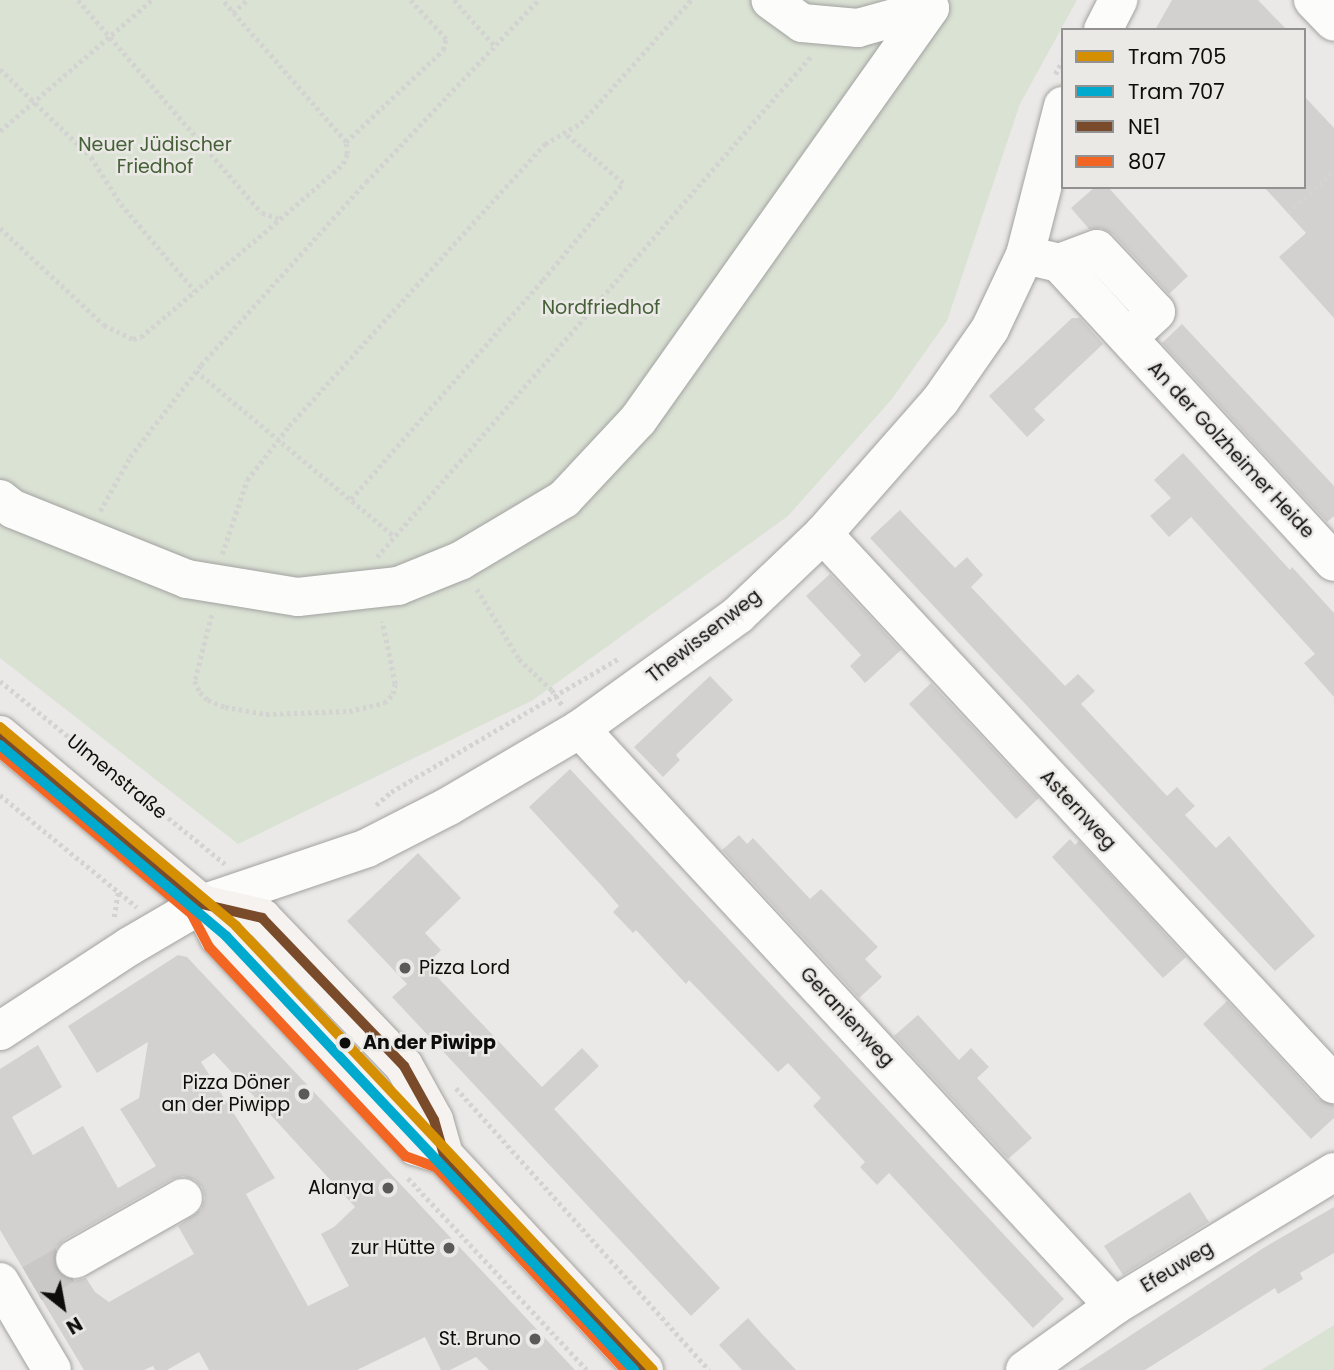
<!DOCTYPE html>
<html>
<head>
<meta charset="utf-8">
<style>
	body { margin:0 }
	#map { position:relative; width:1334px; height:1370px; overflow:hidden; background:#eae9e7; font-family:Poppins,sans-serif }
	div>[style] { position:absolute }
	.green>* { inset:0; background:#dae2d4 }
	.building>* { inset:0; background:#d2d1d0 }
	.minor-tunnel>* { height:38px; margin-top:-19px; transform-origin:0; background:repeating-linear-gradient(90deg,#c9c8c6 0 38px,transparent 0 57px) }
	.path>* { height:4.5px; margin-top:-2.25px; transform-origin:0; background:repeating-linear-gradient(90deg,#d3d3d2 0 3.5px,transparent 0 7px) }
	.roads { filter:drop-shadow(0 0 2px #a2a2a0) drop-shadow(0 0 2px #a2a2a0) }
	.minor>* { height:38px; margin:-19px; padding:0 19px; transform-origin:19px; border-radius:19px; background:#fcfcfb }
	.major>* { height:38px; margin:-19px; padding:0 19px; transform-origin:19px; border-radius:19px; background:#f6f2f0 }
	.bus-1>* { height:10px; margin:-5px; padding:0 5px; transform-origin:5px; border-radius:5px; background:#7a4b2a }
	.bus-2>* { height:10px; margin:-5px; padding:0 5px; transform-origin:5px; border-radius:5px; background:#f26522 }
	.tram-1>* { height:10px; margin:-5px; padding:0 5px; transform-origin:5px; border-radius:5px; background:#d48f02 }
	.tram-2>* { height:10px; margin:-5px; padding:0 5px; transform-origin:5px; border-radius:5px; background:#00a9ce }
	.dots>* { width:19px; height:19px; translate:-50% -50%; box-sizing:border-box; border:4px solid #ebe9e6; border-radius:50% }
	span { translate:-50% -50%; white-space:nowrap; text-align:center; line-height:1.15; -webkit-text-stroke:5px #ebe9e6; paint-order:stroke }
	.park-label { font-size:19px; color:#466038 }
	.street-label { font-size:19px; color:#0e0d0c }
	.poi-label { font-size:19px; color:#0e0d0c }
	.left { translate:0 -50%; text-align:left }
	.right { translate:-100% -50%; text-align:right }
	.stop-label { font-size:19px; color:#0e0d0c; font-weight:700 }
	.legend { position:absolute; left:1061px; top:28px; width:245px; height:161px; box-sizing:border-box; background:#ebe9e6; border:2px solid #93918f; margin:0; padding:9px 12px; list-style:none; font-size:21px; color:#0e0d0c }
	.legend li { display:flex; align-items:center; gap:14px; height:35px }
	.legend b { width:35px; border:2px solid #93918f }
	.north { position:absolute; left:28px; top:1272px; width:70px; height:70px; -webkit-text-stroke:5px #ebe9e6; paint-order:stroke; rotate:149deg; font-size:19px; font-weight:700; line-height:28px; text-align:center; color:#0e0d0c }
	.north::after { content:''; display:block; margin:auto; width:24px; height:32px; background:#0e0d0c; clip-path:polygon(50% 0,100% 100%,50% 72%,0 100%) }
</style>
</head>
<body>
<div id="map">
	<div class="green">
		<div style="clip-path:polygon(0 0,1077px 0,1020px 104px,947px 321px,892px 399px,788px 516px,533px 700px,238px 844px,0 658px)"></div>
		<div style="clip-path:polygon(1334px 1325px,1334px 1370px,1261px 1370px)"></div>
	</div>
	<div class="building">
		<div style="clip-path:polygon(1172px 0,1258px 0,1287px 30px,1155px 30px)"></div>
		<div style="clip-path:polygon(1304px 96px,1334px 128px,1334px 318px,1279px 257px,1306px 233px,1264px 187px,1304px 187px)"></div>
		<div style="clip-path:polygon(1095px 187px,1108px 187px,1188px 276px,1169px 294px,1113px 234px,1101px 228px,1089px 229px,1071px 208px)"></div>
		<div style="clip-path:polygon(1072px 318px,1080px 318px,1103px 344px,1034px 409px,1045px 420px,1027px 437px,989px 396px)"></div>
		<div style="clip-path:polygon(1182px 324px,1334px 486px,1334px 516px,1327px 522px,1162px 343px)"></div>
		<div style="clip-path:polygon(1183px 453px,1290px 570px,1292px 567px,1334px 613px,1334px 697px,1304px 663px,1315px 654px,1191px 517px,1169px 537px,1150px 516px,1171px 498px,1154px 480px)"></div>
		<div style="clip-path:polygon(900px 510px,955px 568px,967px 557px,983px 575px,971px 587px,1065px 686px,1078px 674px,1095px 691px,1081px 704px,1167px 796px,1177px 787px,1187px 798px,1195px 806px,1185px 815px,1216px 848px,1229px 836px,1315px 936px,1275px 971px,870px 538px)"></div>
		<div style="clip-path:polygon(830px 574px,901px 650px,865px 683px,850px 666px,861px 655px,806px 596px)"></div>
		<div style="clip-path:polygon(710px 676px,733px 700px,676px 755px,680px 760px,663px 777px,634px 747px)"></div>
		<div style="clip-path:polygon(931px 683px,1039px 798px,1016px 819px,909px 704px)"></div>
		<div style="clip-path:polygon(570px 769px,1064px 1299px,1033px 1328px,889px 1173px,877px 1185px,860px 1167px,865px 1162px,813px 1106px,821px 1098px,788px 1063px,778px 1072px,689px 980px,686px 984px,636px 930px,633px 933px,613px 912px,619px 906px,601px 885px,529px 807px)"></div>
		<div style="clip-path:polygon(739px 835px,747px 844px,753px 838px,810px 899px,821px 889px,878px 947px,865px 959px,882px 977px,859px 998px,722px 850px)"></div>
		<div style="clip-path:polygon(1070px 839px,1075px 845px,1079px 841px,1186px 957px,1163px 978px,1052px 857px)"></div>
		<div style="clip-path:polygon(418px 853px,461px 898px,425px 933px,441px 950px,426px 965px,542px 1087px,582px 1048px,599px 1066px,554px 1109px,720px 1288px,691px 1316px,392px 997px,407px 984px,347px 921px)"></div>
		<div style="clip-path:polygon(evenodd,178px 955px,187px 957px,575px 1370px,489px 1370px,476px 1357px,450px 1370px,441px 1370px,425px 1337px,357px 1370px,209px 1370px,199px 1352px,167px 1370px,155px 1370px,153px 1366px,144px 1370px,84px 1370px,0 1230px,0 1069px,38px 1045px,62px 1087px,12px 1117px,33px 1155px,83px 1126px,118px 1188px,156px 1166px,120px 1109px,139px 1098px,148px 1042px,97px 1073px,68px 1026px,178px 955px,214px 1053px,355px 1207px,334px 1227px,321px 1234px,349px 1286px,308px 1306px,246px 1194px,275px 1178px,201px 1062px,214px 1053px,178px 955px,183px 1176px,195px 1180px,202px 1187px,205px 1198px,201px 1210px,178px 1226px,194px 1254px,109px 1302px,95px 1292px,86px 1278px,74px 1281px,65px 1278px,56px 1270px,53px 1258px,57px 1247px,64px 1240px,172px 1179px,183px 1176px)"></div>
		<div style="clip-path:polygon(1227px 1001px,1318px 1099px,1334px 1105px,1334px 1118px,1311px 1139px,1203px 1024px)"></div>
		<div style="clip-path:polygon(918px 1015px,959px 1060px,971px 1048px,989px 1067px,977px 1078px,1032px 1138px,1008px 1159px,894px 1036px)"></div>
		<div style="clip-path:polygon(1190px 1192px,1209px 1222px,1123px 1275px,1104px 1246px)"></div>
		<div style="clip-path:polygon(1334px 1207px,1334px 1253px,1300px 1273px,1303px 1279px,1278px 1294px,1275px 1288px,1145px 1370px,1078px 1370px,1265px 1247px)"></div>
		<div style="clip-path:polygon(748px 1318px,763px 1335px,796px 1370px,742px 1370px,719px 1345px)"></div>
	</div>
	<div class="minor-tunnel">
		<div style="left:32px;top:1284px;width:50px;rotate:-30.2deg"></div>
	</div>
	<div class="path">
		<div style="left:78px;top:0;width:281px;rotate:49.2deg"></div>
		<div style="left:262px;top:213px;width:19px;rotate:18deg"></div>
		<div style="left:280px;top:219px;width:84px;rotate:-41.1deg"></div>
		<div style="left:343px;top:164px;width:11px;rotate:-68deg"></div>
		<div style="left:347px;top:154px;width:12px;rotate:-95deg"></div>
		<div style="left:346px;top:142px;width:189px;rotate:-131.1deg"></div>
		<div style="left:454px;top:0;width:62px;rotate:48.3deg"></div>
		<div style="left:233px;top:13px;width:19px;rotate:-43deg"></div>
		<div style="left:0;top:69px;width:127px;rotate:44deg"></div>
		<div style="left:91px;top:157px;width:56px;rotate:57.4deg"></div>
		<div style="left:121px;top:204px;width:114px;rotate:49.6deg"></div>
		<div style="left:1055px;top:74px;width:16px;rotate:-60deg"></div>
		<div style="left:0;top:131px;width:201px;rotate:-40.8deg"></div>
		<div style="left:346px;top:142px;width:134px;rotate:-43.5deg"></div>
		<div style="left:443px;top:50px;width:11px;rotate:-75deg"></div>
		<div style="left:446px;top:39px;width:53px;rotate:-132.7deg"></div>
		<div style="left:1288px;top:213px;width:62px;rotate:-42.4deg"></div>
		<div style="left:0;top:228px;width:142px;rotate:43deg"></div>
		<div style="left:104px;top:325px;width:32px;rotate:26deg"></div>
		<div style="left:133px;top:339px;width:8px;rotate:-14deg"></div>
		<div style="left:141px;top:337px;width:181px;rotate:-40.3deg"></div>
		<div style="left:196px;top:371px;width:258px;rotate:39.8deg"></div>
		<div style="left:351px;top:499px;width:291px;rotate:-48.8deg"></div>
		<div style="left:543px;top:280px;width:126px;rotate:-50.5deg"></div>
		<div style="left:623px;top:183px;width:77px;rotate:-139.7deg"></div>
		<div style="left:100px;top:511px;width:62px;rotate:-60.9deg"></div>
		<div style="left:130px;top:457px;width:116px;rotate:-52.3deg"></div>
		<div style="left:201px;top:365px;width:246px;rotate:-48deg"></div>
		<div style="left:366px;top:182px;width:250px;rotate:-46.6deg"></div>
		<div style="left:222px;top:554px;width:78px;rotate:-71.3deg"></div>
		<div style="left:247px;top:480px;width:68px;rotate:-52.1deg"></div>
		<div style="left:289px;top:426px;width:381px;rotate:-47.8deg"></div>
		<div style="left:545px;top:144px;width:42px;rotate:-30.3deg"></div>
		<div style="left:581px;top:123px;width:165px;rotate:-48.2deg"></div>
		<div style="left:377px;top:557px;width:663px;rotate:-49.1deg"></div>
		<div style="left:477px;top:589px;width:82px;rotate:59deg"></div>
		<div style="left:519px;top:659px;width:45px;rotate:43.2deg"></div>
		<div style="left:552px;top:690px;width:18px;rotate:56deg"></div>
		<div style="left:212px;top:615px;width:68px;rotate:104.4deg"></div>
		<div style="left:195px;top:681px;width:12px;rotate:66deg"></div>
		<div style="left:200px;top:692px;width:11px;rotate:45deg"></div>
		<div style="left:208px;top:700px;width:18px;rotate:22deg"></div>
		<div style="left:225px;top:707px;width:42px;rotate:9.7deg"></div>
		<div style="left:266px;top:714px;width:83px;rotate:-2.1deg"></div>
		<div style="left:349px;top:711px;width:36px;rotate:-13deg"></div>
		<div style="left:384px;top:703px;width:13px;rotate:-45deg"></div>
		<div style="left:393px;top:694px;width:10px;rotate:-79deg"></div>
		<div style="left:395px;top:684px;width:64px;rotate:-101.7deg"></div>
		<div style="left:0;top:681px;width:290px;rotate:39.1deg"></div>
		<div style="left:0;top:795px;width:177px;rotate:39.3deg"></div>
		<div style="left:376px;top:805px;width:20px;rotate:-41deg"></div>
		<div style="left:391px;top:792px;width:264px;rotate:-30.4deg"></div>
		<div style="left:114px;top:917px;width:25px;rotate:-81deg"></div>
		<div style="left:456px;top:1088px;width:379px;rotate:48.1deg"></div>
		<div style="left:408px;top:1178px;width:262px;rotate:47deg"></div>
	</div>
	<div class="roads">
		<div class="minor">
			<div style="left:1313px;top:0;width:30px;rotate:46deg"></div>
			<div style="left:1103px;top:30px;width:34px;rotate:-63deg"></div>
			<div style="left:1025px;top:255px;width:35px;rotate:13deg"></div>
			<div style="left:1059px;top:263px;width:406px;rotate:47.4deg"></div>
			<div style="left:1059px;top:263px;width:40px;rotate:-20.2deg"></div>
			<div style="left:1097px;top:249px;width:86px;rotate:46.9deg"></div>
			<div style="left:1156px;top:312px;width:38px;rotate:137deg"></div>
			<div style="left:0;top:499px;width:16px;rotate:38deg"></div>
			<div style="left:13px;top:509px;width:188px;rotate:21.9deg"></div>
			<div style="left:187px;top:579px;width:112px;rotate:9.2deg"></div>
			<div style="left:298px;top:597px;width:101px;rotate:-6.3deg"></div>
			<div style="left:398px;top:586px;width:67px;rotate:-22deg"></div>
			<div style="left:460px;top:561px;width:121px;rotate:-30.8deg"></div>
			<div style="left:564px;top:499px;width:108px;rotate:-46.9deg"></div>
			<div style="left:638px;top:420px;width:505px;rotate:-54.67deg"></div>
			<div style="left:930px;top:8px;width:75px;rotate:164.5deg"></div>
			<div style="left:858px;top:28px;width:56px;rotate:-174.9deg"></div>
			<div style="left:802px;top:23px;width:39px;rotate:-144deg"></div>
			<div style="left:823px;top:534px;width:751px;rotate:47.11deg"></div>
			<div style="left:580px;top:729px;width:786px;rotate:47.22deg"></div>
			<div style="left:0;top:1031px;width:155px;rotate:-33.2deg"></div>
			<div style="left:130px;top:946px;width:83px;rotate:-30.3deg"></div>
			<div style="left:202px;top:904px;width:174px;rotate:-18.7deg"></div>
			<div style="left:367px;top:848px;width:92px;rotate:-27.1deg"></div>
			<div style="left:449px;top:806px;width:152px;rotate:-30.4deg"></div>
			<div style="left:580px;top:729px;width:195px;rotate:-35.8deg"></div>
			<div style="left:738px;top:615px;width:117px;rotate:-43.6deg"></div>
			<div style="left:823px;top:534px;width:177px;rotate:-48.7deg"></div>
			<div style="left:940px;top:401px;width:88px;rotate:-55.2deg"></div>
			<div style="left:990px;top:329px;width:82px;rotate:-64.7deg"></div>
			<div style="left:1025px;top:255px;width:154px;rotate:-75.7deg"></div>
			<div style="left:75px;top:1259px;width:124px;rotate:-29.5deg"></div>
			<div style="left:0;top:1282px;width:102px;rotate:59.4deg"></div>
			<div style="left:1025px;top:1370px;width:110px;rotate:-35.7deg"></div>
			<div style="left:1114px;top:1306px;width:258px;rotate:-31.3deg"></div>
		</div>
		<div class="major">
			<div style="left:0;top:735px;width:263px;rotate:39.9deg"></div>
			<div style="left:202px;top:904px;width:37px;rotate:63deg"></div>
			<div style="left:219px;top:937px;width:287px;rotate:46.8deg"></div>
			<div style="left:415px;top:1146px;width:30px;rotate:17deg"></div>
			<div style="left:202px;top:904px;width:62px;rotate:13.1deg"></div>
			<div style="left:262px;top:918px;width:205px;rotate:46.2deg"></div>
			<div style="left:404px;top:1066px;width:62px;rotate:60.9deg"></div>
			<div style="left:434px;top:1120px;width:36px;rotate:74deg"></div>
			<div style="left:444px;top:1155px;width:294px;rotate:47.1deg"></div>
		</div>
	</div>
	<div class="bus-1">
		<div style="left:0;top:735px;width:263px;rotate:39.9deg"></div>
		<div style="left:202px;top:904px;width:62px;rotate:13.1deg"></div>
		<div style="left:262px;top:918px;width:205px;rotate:46.2deg"></div>
		<div style="left:404px;top:1066px;width:62px;rotate:60.9deg"></div>
		<div style="left:434px;top:1120px;width:36px;rotate:74deg"></div>
		<div style="left:444px;top:1155px;width:294px;rotate:47.1deg"></div>
	</div>
	<div class="bus-2">
		<div style="left:0;top:753px;width:249px;rotate:40deg"></div>
		<div style="left:191px;top:913px;width:38px;rotate:62deg"></div>
		<div style="left:209px;top:947px;width:287px;rotate:46.8deg"></div>
		<div style="left:405px;top:1156px;width:33px;rotate:20deg"></div>
		<div style="left:436px;top:1167px;width:277px;rotate:47deg"></div>
	</div>
	<div class="tram-1">
		<div style="left:0;top:727px;width:309px;rotate:40.1deg"></div>
		<div style="left:236px;top:926px;width:609px;rotate:46.8deg"></div>
	</div>
	<div class="tram-2">
		<div style="left:0;top:745px;width:296px;rotate:40.2deg"></div>
		<div style="left:226px;top:936px;width:596px;rotate:46.77deg"></div>
	</div>
	<div class="dots">
		<div style="left:405px;top:968px;background:#5b5a59"></div>
		<div style="left:345px;top:1043px;background:#0e0d0c"></div>
		<div style="left:304px;top:1094px;background:#5b5a59"></div>
		<div style="left:388px;top:1188px;background:#5b5a59"></div>
		<div style="left:449px;top:1248px;background:#5b5a59"></div>
		<div style="left:535px;top:1339px;background:#5b5a59"></div>
	</div>
	<div class="park-label">
		<span style="left:155px;top:156px">Neuer Jüdischer<br>Friedhof</span>
		<span style="left:601px;top:308px">Nordfriedhof</span>
	</div>
	<div class="street-label">
		<span style="left:1231px;top:450px;rotate:47deg">An der Golzheimer Heide</span>
		<span style="left:704px;top:636px;rotate:-38deg">Thewissenweg</span>
		<span style="left:117px;top:777px;rotate:39deg">Ulmenstraße</span>
		<span style="left:1078px;top:810px;rotate:47deg">Asternweg</span>
		<span style="left:847px;top:1017px;rotate:47deg">Geranienweg</span>
		<span style="left:1177px;top:1267px;rotate:-31deg">Efeuweg</span>
	</div>
	<div class="poi-label">
		<span class="left" style="left:419px;top:968px">Pizza Lord</span>
		<span class="right" style="left:290px;top:1094px">Pizza Döner<br>an der Piwipp</span>
		<span class="right" style="left:374px;top:1188px">Alanya</span>
		<span class="right" style="left:435px;top:1248px">zur Hütte</span>
		<span class="right" style="left:521px;top:1339px">St. Bruno</span>
	</div>
	<div class="stop-label">
		<span class="left" style="left:363px;top:1043px">An der Piwipp</span>
	</div>
	<ul class="legend">
	<li><b style="height:9px;background:#d48f02"></b>Tram 705</li>
	<li><b style="height:9px;background:#00a9ce"></b>Tram 707</li>
	<li><b style="height:9px;background:#7a4b2a"></b>NE1</li>
	<li><b style="height:9px;background:#f26522"></b>807</li>
	</ul>
	<div class="north">N</div>
</div>
</body>
</html>
